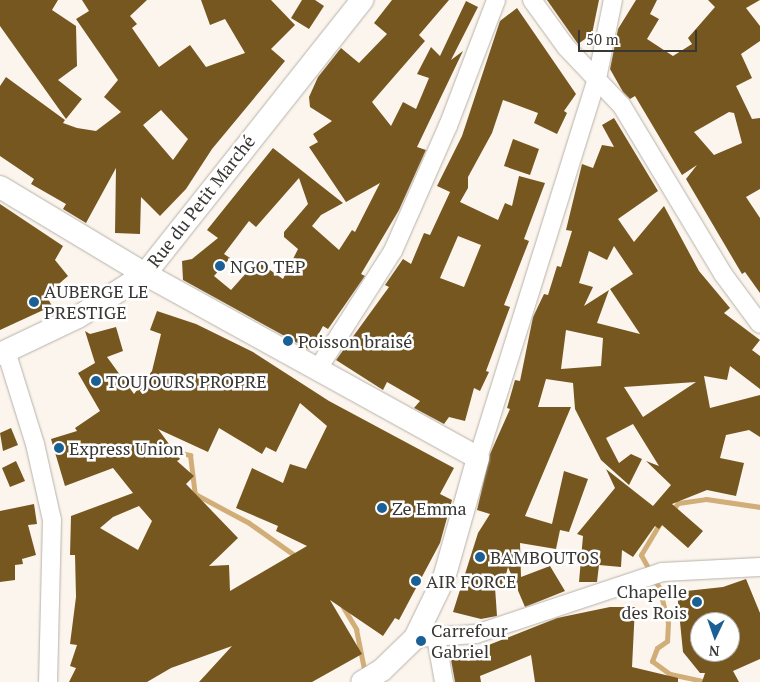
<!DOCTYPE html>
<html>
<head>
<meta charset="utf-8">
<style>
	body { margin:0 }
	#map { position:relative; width:760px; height:682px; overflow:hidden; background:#fbf5ed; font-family:"PT Serif",serif }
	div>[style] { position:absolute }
	.stream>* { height:5px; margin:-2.5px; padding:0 2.5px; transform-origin:2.5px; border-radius:2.5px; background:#d1ad78 }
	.building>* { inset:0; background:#765720 }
	.roads { filter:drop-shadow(0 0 1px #b7b1a9) drop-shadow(0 0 1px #b7b1a9) }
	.minor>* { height:18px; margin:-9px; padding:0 9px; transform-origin:9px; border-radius:9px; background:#fff }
	.tertiary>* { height:22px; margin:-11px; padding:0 11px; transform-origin:11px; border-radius:11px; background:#fff }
	.dots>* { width:14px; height:14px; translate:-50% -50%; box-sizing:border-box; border:2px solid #fff; border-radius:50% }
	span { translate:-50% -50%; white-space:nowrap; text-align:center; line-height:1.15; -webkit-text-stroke:5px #fff; paint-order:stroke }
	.street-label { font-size:18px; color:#393734 }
	.poi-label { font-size:18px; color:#393734 }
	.left { translate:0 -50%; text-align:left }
	.right { translate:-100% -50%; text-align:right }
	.north { position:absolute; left:690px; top:612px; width:50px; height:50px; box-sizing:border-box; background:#fff; border:1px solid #b0afae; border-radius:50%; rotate:183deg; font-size:14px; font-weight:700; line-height:20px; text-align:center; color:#393734 }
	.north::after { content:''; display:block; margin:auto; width:18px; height:22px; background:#1a6095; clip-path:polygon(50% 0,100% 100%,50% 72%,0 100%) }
	.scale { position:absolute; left:578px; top:30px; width:119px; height:22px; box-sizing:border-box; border:2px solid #393734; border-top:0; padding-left:6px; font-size:15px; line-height:18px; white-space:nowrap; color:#393734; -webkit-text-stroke:4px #fff; paint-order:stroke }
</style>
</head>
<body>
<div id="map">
	<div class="stream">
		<div style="left:168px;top:450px;width:23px;rotate:13deg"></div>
		<div style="left:190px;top:455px;width:39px;rotate:83deg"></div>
		<div style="left:195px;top:494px;width:61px;rotate:28.2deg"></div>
		<div style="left:249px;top:523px;width:59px;rotate:35.3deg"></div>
		<div style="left:671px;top:512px;width:11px;rotate:-52deg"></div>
		<div style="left:678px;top:503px;width:28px;rotate:-8deg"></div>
		<div style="left:706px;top:499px;width:55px;rotate:8.4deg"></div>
		<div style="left:660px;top:523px;width:37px;rotate:121deg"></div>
		<div style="left:641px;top:555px;width:37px;rotate:61deg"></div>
		<div style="left:659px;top:587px;width:37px;rotate:76deg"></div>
		<div style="left:668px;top:623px;width:18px;rotate:93deg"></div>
		<div style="left:667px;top:641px;width:12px;rotate:145deg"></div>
		<div style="left:657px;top:648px;width:14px;rotate:111deg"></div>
		<div style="left:652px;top:661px;width:22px;rotate:36deg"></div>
		<div style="left:670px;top:674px;width:39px;rotate:12deg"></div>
		<div style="left:343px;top:607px;width:26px;rotate:59deg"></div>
		<div style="left:356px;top:629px;width:46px;rotate:78.7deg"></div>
	</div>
	<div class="building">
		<div style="clip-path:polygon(0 0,58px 0,52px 10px,76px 26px,77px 66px,58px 80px,82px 99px,66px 119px,0 26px)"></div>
		<div style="clip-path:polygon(evenodd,82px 0,147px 0,130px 16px,137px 24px,132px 28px,159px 67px,190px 45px,206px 67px,245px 53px,225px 19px,210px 25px,201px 0,271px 0,295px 25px,271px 49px,285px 61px,212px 149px,186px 189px,160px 216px,141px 197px,140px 234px,115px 233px,116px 168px,86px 223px,63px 209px,66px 204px,31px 184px,34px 179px,0 156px,0 86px,6px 77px,65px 120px,63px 123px,77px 128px,96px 131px,121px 112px,104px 97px,118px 80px,76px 19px,89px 11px,82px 0,161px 110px,188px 139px,173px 160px,143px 125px,161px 110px)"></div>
		<div style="clip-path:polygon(302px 0,315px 0,324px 6px,309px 29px,291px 18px)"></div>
		<div style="clip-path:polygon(evenodd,392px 0,449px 0,419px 35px,425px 41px,372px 102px,391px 126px,403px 102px,416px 109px,429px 78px,417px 74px,431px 47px,440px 56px,466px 1px,478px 7px,451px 60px,463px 51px,417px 147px,426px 150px,399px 210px,361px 274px,365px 276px,328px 329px,323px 326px,310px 350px,183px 280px,182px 261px,192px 259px,218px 238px,207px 230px,273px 148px,343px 203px,321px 215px,312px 226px,339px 250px,352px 230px,355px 232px,380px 183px,346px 202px,309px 147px,318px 142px,313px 134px,332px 121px,310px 107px,309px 97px,318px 77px,341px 48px,359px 63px,387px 34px,374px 23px,392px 0,299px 178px,308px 204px,284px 232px,284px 237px,298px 249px,283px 279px,257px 261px,231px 290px,214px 276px,230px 258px,224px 254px,249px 221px,256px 227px,299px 178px)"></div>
		<div style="clip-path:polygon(547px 0,599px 0,592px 34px,578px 44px)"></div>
		<div style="clip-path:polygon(evenodd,636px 0,657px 0,650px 14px,659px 19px,647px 39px,673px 56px,692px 44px,688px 38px,715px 7px,708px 0,760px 0,746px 8px,760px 26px,760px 41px,741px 54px,752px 78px,736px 86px,752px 119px,760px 118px,760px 189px,746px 197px,760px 218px,760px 293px,745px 272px,742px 274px,686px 179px,697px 165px,682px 175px,635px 96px,630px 99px,623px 92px,610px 69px,618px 29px,636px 0,729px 112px,734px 113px,742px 143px,714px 155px,694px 132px,729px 112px)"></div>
		<div style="clip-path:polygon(evenodd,517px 8px,576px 94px,564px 111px,567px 113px,557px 134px,534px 123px,538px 113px,503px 100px,492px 133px,468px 177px,468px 188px,460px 202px,498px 220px,505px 203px,512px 206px,519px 176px,545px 183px,524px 239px,529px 241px,504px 305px,510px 307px,486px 371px,489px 372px,480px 391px,474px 388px,465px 421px,449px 417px,444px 424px,414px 408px,420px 401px,387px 382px,383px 390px,336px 360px,389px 287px,385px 285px,403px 259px,411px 264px,424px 233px,430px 235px,450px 192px,437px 186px,462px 136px,497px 30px,500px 21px,517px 8px,458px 236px,481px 245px,464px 287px,440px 278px,458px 236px)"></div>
		<div style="clip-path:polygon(evenodd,614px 118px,658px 191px,618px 219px,634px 242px,664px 206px,699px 271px,730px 308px,724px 313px,760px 340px,752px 350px,760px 356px,760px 389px,730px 366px,727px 380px,704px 376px,710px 408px,760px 395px,760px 437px,749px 430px,726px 435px,720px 458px,744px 463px,736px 496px,707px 490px,672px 504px,703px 531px,688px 548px,662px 525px,659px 529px,655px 526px,633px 557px,622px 550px,621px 567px,599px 565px,597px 582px,579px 582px,583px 536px,577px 534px,615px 488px,606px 469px,653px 506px,671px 485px,646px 461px,659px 466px,633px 424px,606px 438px,619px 463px,631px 454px,642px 459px,629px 485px,601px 460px,575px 409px,573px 383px,546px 379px,538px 407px,571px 407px,525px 516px,552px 524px,564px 471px,588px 479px,569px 532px,560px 530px,556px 549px,520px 543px,521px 577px,550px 566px,565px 591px,525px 607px,508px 567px,502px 589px,495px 587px,497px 616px,481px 619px,453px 612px,478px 533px,490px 514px,477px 510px,490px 454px,510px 409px,507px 408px,515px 380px,520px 381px,533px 317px,544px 294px,548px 295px,557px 266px,561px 267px,572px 231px,566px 230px,582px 164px,593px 168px,602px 145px,614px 147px,602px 125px,614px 118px,614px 246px,633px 274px,610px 289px,640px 334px,597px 323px,609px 290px,584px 306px,593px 287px,579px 283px,589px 251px,607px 260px,614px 246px,614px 118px,566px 330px,603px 338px,601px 366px,561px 369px,566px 330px,614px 118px,696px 382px,643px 417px,624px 387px,696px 382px)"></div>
		<div style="clip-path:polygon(513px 139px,539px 149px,530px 175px,504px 166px)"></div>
		<div style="clip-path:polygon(0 204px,63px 246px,55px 260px,68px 276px,46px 295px,52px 306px,0 330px)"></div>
		<div style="clip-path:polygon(evenodd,157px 311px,196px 324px,253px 352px,329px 401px,454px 468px,440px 494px,452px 500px,440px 543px,399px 620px,395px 618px,383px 636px,330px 600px,362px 654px,312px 682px,199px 682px,232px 646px,171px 668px,147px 682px,69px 682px,76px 668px,70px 666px,77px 645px,70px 644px,76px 597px,75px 555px,70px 555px,71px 516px,133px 493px,113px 468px,65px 486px,51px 439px,77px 431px,75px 428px,100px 411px,78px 373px,95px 363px,85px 331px,90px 334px,116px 327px,123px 351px,107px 357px,134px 394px,152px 371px,161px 334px,150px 330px,157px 311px,300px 403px,327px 426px,306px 469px,290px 464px,283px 483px,252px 468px,236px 508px,278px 526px,276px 531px,307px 546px,230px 591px,229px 565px,209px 566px,238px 538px,186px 484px,194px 476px,177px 461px,180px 459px,158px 429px,208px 452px,219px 428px,262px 454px,266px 447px,276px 452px,300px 403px,157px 311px,139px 506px,152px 521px,138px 550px,100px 528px,113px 517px,139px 506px)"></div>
		<div style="clip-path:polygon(11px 428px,18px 445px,3px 451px,0 433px)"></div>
		<div style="clip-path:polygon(16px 461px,25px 481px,10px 487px,2px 468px)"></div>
		<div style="clip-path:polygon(34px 504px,37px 524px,28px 525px,36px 555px,22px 559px,23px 564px,15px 565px,15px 580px,0 582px,0 511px)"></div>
		<div style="clip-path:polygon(evenodd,746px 579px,760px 613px,760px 659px,733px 671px,739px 682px,702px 682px,705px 673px,700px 673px,683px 652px,677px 592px,723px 587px,746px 579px,700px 622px,730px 622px,730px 652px,700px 652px,700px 622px)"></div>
		<div style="clip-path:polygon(610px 607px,635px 607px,632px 667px,678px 678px,678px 682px,535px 682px,531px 655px,480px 676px,481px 682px,455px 682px,451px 660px,557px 618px)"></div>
	</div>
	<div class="roads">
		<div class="minor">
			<div style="left:532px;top:0;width:58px;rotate:54.1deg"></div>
			<div style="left:566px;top:47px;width:81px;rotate:46.5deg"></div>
			<div style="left:622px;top:106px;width:196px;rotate:59deg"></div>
			<div style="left:723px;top:274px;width:62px;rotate:53.5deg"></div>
			<div style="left:6px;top:351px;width:97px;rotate:72.7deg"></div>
			<div style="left:35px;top:444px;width:78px;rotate:77.4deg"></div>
			<div style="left:52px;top:520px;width:162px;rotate:91.4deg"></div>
			<div style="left:319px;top:367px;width:138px;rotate:-57.5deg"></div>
			<div style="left:393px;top:251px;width:137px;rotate:-66.3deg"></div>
			<div style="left:448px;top:126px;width:135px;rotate:-69.1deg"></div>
			<div style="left:478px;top:458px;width:397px;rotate:-72.6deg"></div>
			<div style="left:597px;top:79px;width:81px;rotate:-78.6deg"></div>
			<div style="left:436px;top:637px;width:46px;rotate:79.9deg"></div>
			<div style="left:415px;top:638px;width:61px;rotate:-3.8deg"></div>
			<div style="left:476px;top:634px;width:196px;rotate:-18.4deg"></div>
			<div style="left:662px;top:572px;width:98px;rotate:-2.9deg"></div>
		</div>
		<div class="tertiary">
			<div style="left:0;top:187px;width:169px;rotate:31deg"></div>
			<div style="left:145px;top:274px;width:380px;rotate:28.9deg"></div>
			<div style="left:478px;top:458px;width:125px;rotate:105.8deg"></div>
			<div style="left:444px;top:578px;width:67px;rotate:115.8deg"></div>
			<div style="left:415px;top:638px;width:46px;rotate:135.9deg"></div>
			<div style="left:382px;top:670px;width:23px;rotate:149deg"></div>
			<div style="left:0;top:354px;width:86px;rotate:-25.4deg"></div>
			<div style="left:78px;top:317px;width:80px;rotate:-32.7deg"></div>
			<div style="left:145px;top:274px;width:350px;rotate:-51.6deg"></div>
		</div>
	</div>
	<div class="dots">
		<div style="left:220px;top:266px;background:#1a6095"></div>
		<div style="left:34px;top:302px;background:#1a6095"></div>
		<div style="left:288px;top:341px;background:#1a6095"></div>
		<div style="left:96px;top:381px;background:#1a6095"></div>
		<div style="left:59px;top:448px;background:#1a6095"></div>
		<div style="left:382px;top:508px;background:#1a6095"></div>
		<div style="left:480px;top:557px;background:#1a6095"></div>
		<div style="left:416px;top:581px;background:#1a6095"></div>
		<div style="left:697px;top:602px;background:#1a6095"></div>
		<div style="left:421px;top:641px;background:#1a6095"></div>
	</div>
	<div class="street-label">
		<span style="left:201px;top:201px;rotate:-52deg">Rue du Petit Marché</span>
	</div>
	<div class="poi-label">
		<span class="left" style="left:230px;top:266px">NGO TEP</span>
		<span class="left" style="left:44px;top:302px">AUBERGE LE<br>PRESTIGE</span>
		<span class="left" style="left:298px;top:341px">Poisson braisé</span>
		<span class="left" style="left:106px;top:381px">TOUJOURS PROPRE</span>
		<span class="left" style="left:69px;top:448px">Express Union</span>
		<span class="left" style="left:392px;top:508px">Ze Emma</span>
		<span class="left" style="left:490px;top:557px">BAMBOUTOS</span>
		<span class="left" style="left:426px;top:581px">AIR FORCE</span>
		<span class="right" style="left:687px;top:602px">Chapelle<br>des Rois</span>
		<span class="left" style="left:431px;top:641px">Carrefour<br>Gabriel</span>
	</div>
	<div class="north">N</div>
	<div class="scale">50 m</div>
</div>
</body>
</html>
